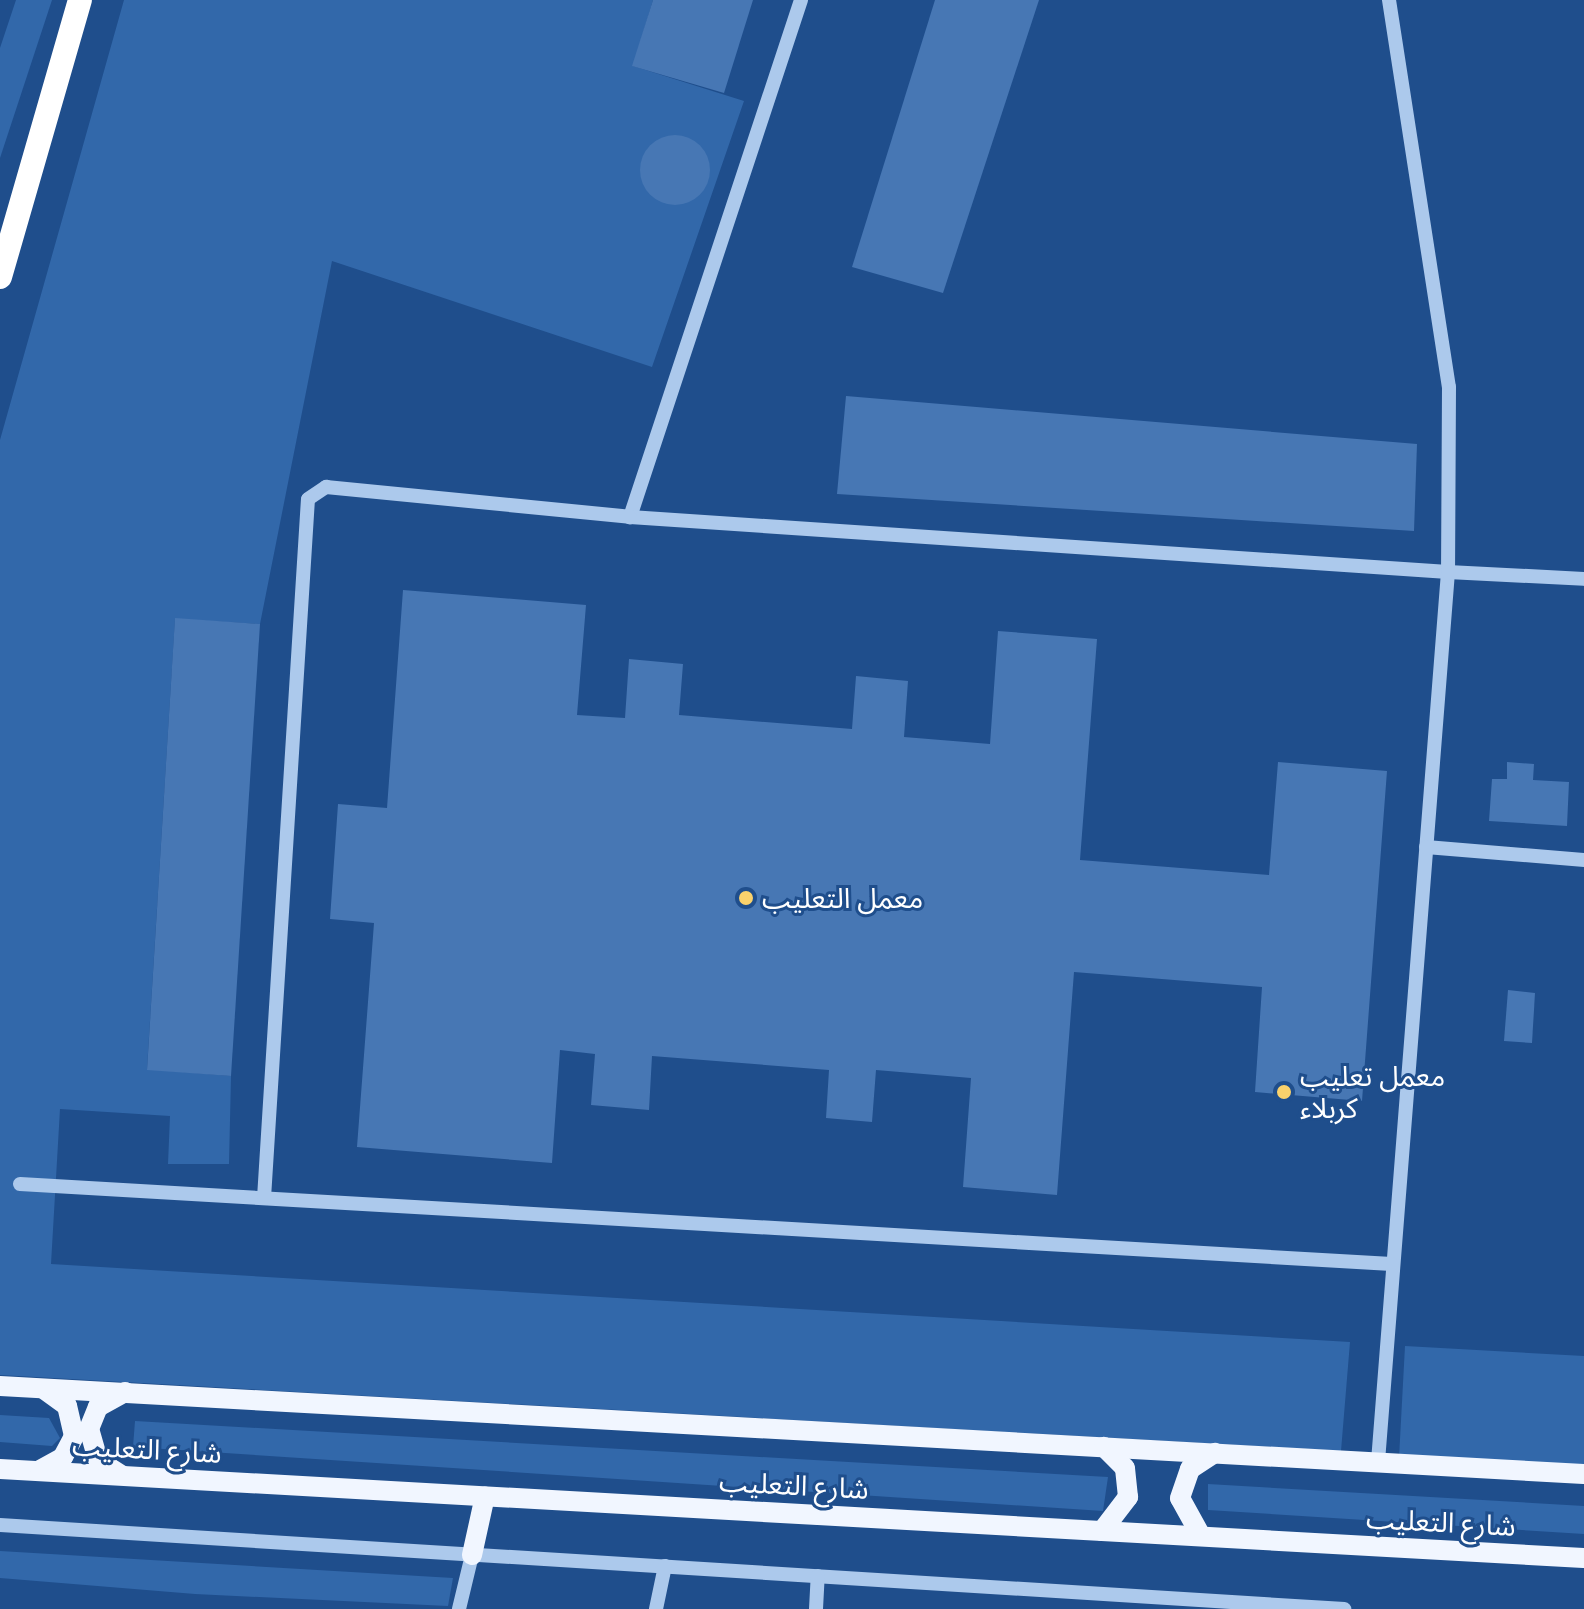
<!DOCTYPE html>
<html>
<head>
<meta charset="utf-8">
<style>
	body { margin:0 }
	#map { position:relative; width:1584px; height:1609px; overflow:hidden; background:#1f4e8c; font-family:"Public Sans","Noto Sans Arabic",sans-serif }
	div>[style] { position:absolute }
	.green>* { inset:0; background:#3268aa }
	.building>* { inset:0; background:#4777b4 }
	.round { border-radius:50% }
	.minor>* { height:14px; margin:-7px; padding:0 7px; transform-origin:7px; border-radius:7px; background:#acc9ec }
	.major>* { height:20px; margin:-10px; padding:0 10px; transform-origin:10px; border-radius:10px; background:#f1f6ff }
	.highway>* { height:24px; margin:-12px; padding:0 12px; transform-origin:12px; border-radius:12px; background:#fff }
	.dots>* { width:22px; height:22px; translate:-50% -50%; box-sizing:border-box; border:4px solid #1f4e8c; border-radius:50% }
	span { translate:-50% -50%; white-space:nowrap; text-align:center; line-height:1.15; -webkit-text-stroke:6px #1f4e8c; paint-order:stroke }
	.poi-label { font-size:28px; color:#fff }
	.left { translate:0 -50%; text-align:left }
	.street-label { font-size:28px; color:#fff }
</style>
</head>
<body>
<div id="map">
	<div class="green">
		<div style="clip-path:polygon(16px 0,52px 0,0 158px,0 48px)"></div>
		<div style="clip-path:polygon(124px 0,653px 0,633px 66px,744px 101px,652px 367px,332px 261px,260px 624px,175px 619px,147px 1069px,231px 1076px,229px 1164px,168px 1164px,170px 1116px,60px 1109px,51px 1264px,1350px 1342px,1341px 1451px,0 1375px,0 440px)"></div>
		<div style="clip-path:polygon(1405px 1346px,1584px 1356px,1584px 1468px,1399px 1458px)"></div>
		<div style="clip-path:polygon(0 1415px,49px 1418px,60px 1438px,52px 1446px,0 1442px)"></div>
		<div style="clip-path:polygon(135px 1421px,1108px 1477px,1103px 1511px,133px 1447px)"></div>
		<div style="clip-path:polygon(1208px 1484px,1584px 1506px,1584px 1534px,1208px 1510px)"></div>
		<div style="clip-path:polygon(0 1551px,453px 1578px,448px 1606px,195px 1594px,0 1578px)"></div>
	</div>
	<div class="building">
		<div style="clip-path:polygon(653px 0,753px 0,724px 93px,632px 66px)"></div>
		<div style="clip-path:polygon(935px 0,1039px 0,943px 293px,852px 267px)"></div>
		<div class="round" style="left:640px;top:135px;width:70px;height:70px"></div>
		<div style="clip-path:polygon(846px 396px,1417px 444px,1414px 531px,837px 494px)"></div>
		<div style="clip-path:polygon(403px 590px,586px 605px,577px 715px,625px 718px,629px 659px,683px 664px,679px 715px,852px 729px,856px 676px,908px 681px,904px 737px,990px 744px,998px 631px,1097px 639px,1080px 860px,1269px 875px,1278px 762px,1387px 771px,1362px 1101px,1255px 1092px,1262px 987px,1074px 972px,1057px 1195px,963px 1187px,971px 1078px,876px 1070px,872px 1122px,826px 1118px,829px 1070px,652px 1056px,649px 1110px,591px 1105px,595px 1054px,560px 1050px,552px 1163px,357px 1147px,374px 923px,330px 919px,338px 804px,387px 808px)"></div>
		<div style="clip-path:polygon(175px 618px,260px 624px,231px 1076px,147px 1070px)"></div>
		<div style="clip-path:polygon(1507px 762px,1534px 764px,1533px 780px,1569px 782px,1567px 826px,1489px 821px,1492px 779px,1507px 779px)"></div>
		<div style="clip-path:polygon(1508px 990px,1535px 993px,1532px 1043px,1504px 1041px)"></div>
	</div>
	<div class="minor">
		<div style="left:801px;top:0;width:545px;rotate:108.3deg"></div>
		<div style="left:630px;top:517px;width:820px;rotate:3.85deg"></div>
		<div style="left:1448px;top:572px;width:893px;rotate:94.5deg"></div>
		<div style="left:1389px;top:0;width:392px;rotate:81.2deg"></div>
		<div style="left:1449px;top:387px;width:185px;rotate:90.3deg"></div>
		<div style="left:1448px;top:572px;width:136px;rotate:2.9deg"></div>
		<div style="left:1426px;top:847px;width:159px;rotate:4.7deg"></div>
		<div style="left:20px;top:1184px;width:1374px;rotate:3.34deg"></div>
		<div style="left:264px;top:1198px;width:700px;rotate:-86.4deg"></div>
		<div style="left:308px;top:499px;width:22px;rotate:-34deg"></div>
		<div style="left:326px;top:487px;width:305px;rotate:5.6deg"></div>
		<div style="left:0;top:1525px;width:1347px;rotate:3.58deg"></div>
		<div style="left:459px;top:1609px;width:56px;rotate:-76.5deg"></div>
		<div style="left:656px;top:1609px;width:44px;rotate:-78.2deg"></div>
		<div style="left:816px;top:1609px;width:33px;rotate:-87deg"></div>
	</div>
	<div class="major">
		<div style="left:0;top:1386px;width:1586px;rotate:3.18deg"></div>
		<div style="left:0;top:1469px;width:1586px;rotate:3.22deg"></div>
		<div style="left:40px;top:1470px;width:26px;rotate:-29deg"></div>
		<div style="left:63px;top:1457px;width:24px;rotate:-62deg"></div>
		<div style="left:74px;top:1436px;width:31px;rotate:-103deg"></div>
		<div style="left:67px;top:1406px;width:29px;rotate:-144deg"></div>
		<div style="left:121px;top:1475px;width:27px;rotate:-147deg"></div>
		<div style="left:98px;top:1460px;width:32px;rotate:-106deg"></div>
		<div style="left:89px;top:1429px;width:24px;rotate:-68deg"></div>
		<div style="left:98px;top:1407px;width:31px;rotate:-29deg"></div>
		<div style="left:1102px;top:1531px;width:43px;rotate:-52.6deg"></div>
		<div style="left:1128px;top:1497px;width:29px;rotate:-96deg"></div>
		<div style="left:1125px;top:1468px;width:30px;rotate:-135deg"></div>
		<div style="left:1201px;top:1536px;width:43px;rotate:-118.9deg"></div>
		<div style="left:1180px;top:1498px;width:31px;rotate:-71deg"></div>
		<div style="left:1190px;top:1469px;width:30px;rotate:-33deg"></div>
		<div style="left:472px;top:1555px;width:60px;rotate:-77.6deg"></div>
	</div>
	<div class="highway">
		<div style="left:0;top:277px;width:288px;rotate:-73.9deg"></div>
	</div>
	<div class="dots">
		<div style="left:746px;top:898px;background:#fad26c"></div>
		<div style="left:1284px;top:1092px;background:#fad26c"></div>
	</div>
	<div class="poi-label">
		<span class="left" style="left:762px;top:898px">معمل التعليب</span>
		<span class="left" style="left:1300px;top:1092px">معمل تعليب<br>كربلاء</span>
	</div>
	<div class="street-label">
		<span style="left:147px;top:1449px;rotate:3deg">شارع التعليب</span>
		<span style="left:794px;top:1485px;rotate:3deg">شارع التعليب</span>
		<span style="left:1441px;top:1522px;rotate:3deg">شارع التعليب</span>
	</div>
</div>
</body>
</html>
